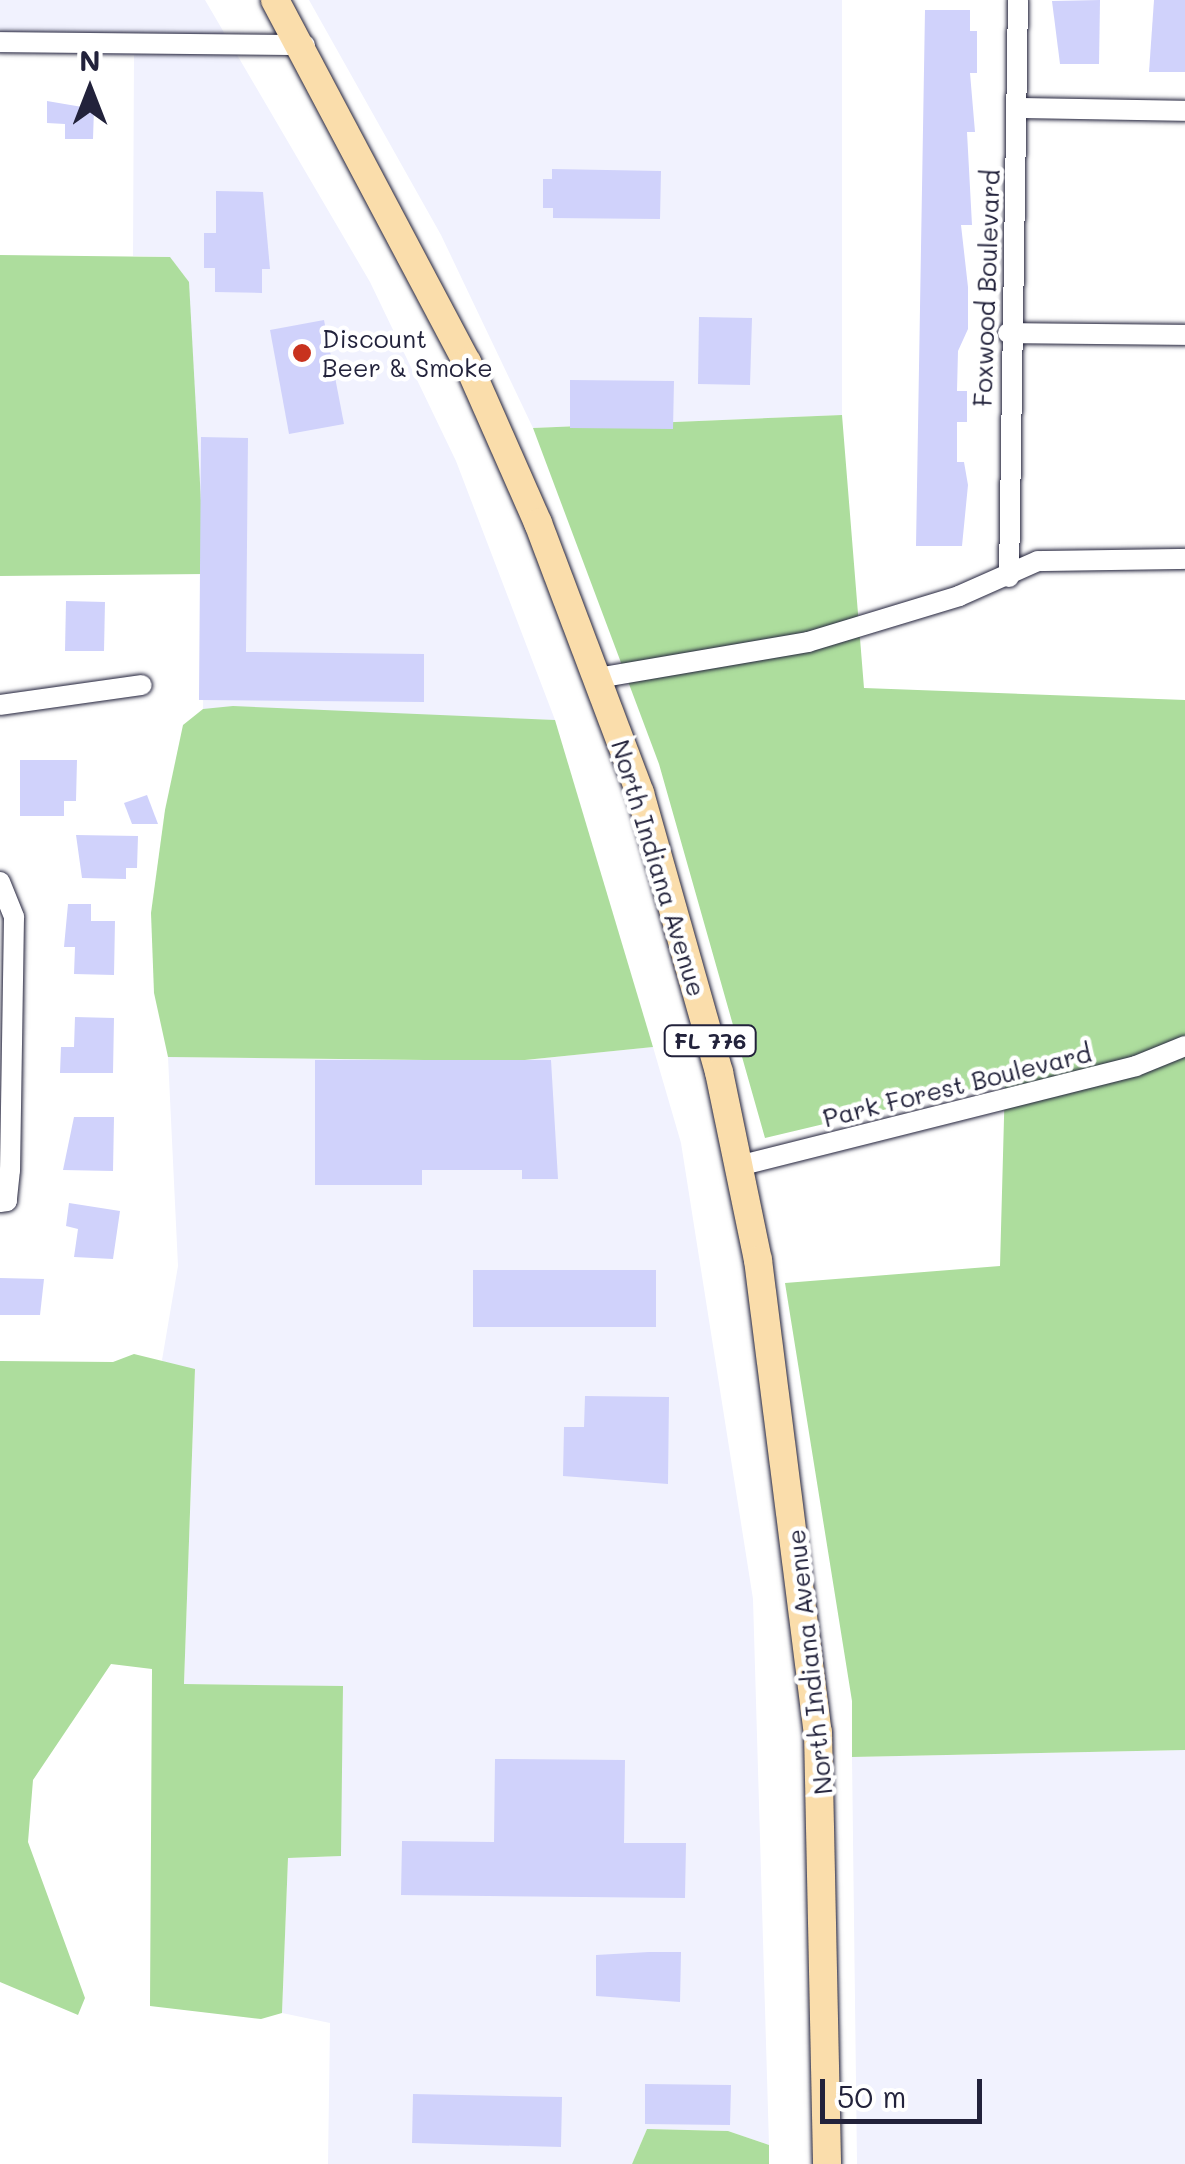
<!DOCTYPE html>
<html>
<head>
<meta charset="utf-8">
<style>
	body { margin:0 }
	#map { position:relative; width:1185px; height:2164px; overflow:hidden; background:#fff; font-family:Mali,sans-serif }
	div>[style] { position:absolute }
	.built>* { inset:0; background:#f1f2fe }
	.green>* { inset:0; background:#addd9d }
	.building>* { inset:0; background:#d0d2fb }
	.roads { filter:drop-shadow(0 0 2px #22223b) drop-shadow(0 0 2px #22223b) }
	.minor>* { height:20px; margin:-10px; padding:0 10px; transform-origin:10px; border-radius:10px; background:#fff }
	.major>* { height:28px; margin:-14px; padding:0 14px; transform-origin:14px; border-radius:14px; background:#faddab }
	.dots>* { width:28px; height:28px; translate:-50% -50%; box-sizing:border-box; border:5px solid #fff; border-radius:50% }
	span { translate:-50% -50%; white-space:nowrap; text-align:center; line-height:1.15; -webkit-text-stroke:9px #fff; paint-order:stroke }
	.shield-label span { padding:2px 8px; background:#fff; border:2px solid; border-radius:8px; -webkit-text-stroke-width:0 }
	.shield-label { font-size:22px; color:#22223b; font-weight:700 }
	.street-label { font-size:25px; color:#22223b }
	.poi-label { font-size:25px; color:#22223b }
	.left { translate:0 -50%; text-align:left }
	.north { position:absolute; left:40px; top:40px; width:100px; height:100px; -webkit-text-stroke:8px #fff; paint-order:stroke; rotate:0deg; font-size:28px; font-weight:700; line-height:40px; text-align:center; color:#22223b }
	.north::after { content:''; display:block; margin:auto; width:35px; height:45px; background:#22223b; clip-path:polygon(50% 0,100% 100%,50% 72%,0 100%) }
	.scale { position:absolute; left:820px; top:2079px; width:162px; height:45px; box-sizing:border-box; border:5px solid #22223b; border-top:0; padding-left:12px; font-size:30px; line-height:35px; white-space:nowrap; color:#22223b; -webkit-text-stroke:8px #fff; paint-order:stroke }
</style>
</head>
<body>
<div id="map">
	<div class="built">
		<div style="clip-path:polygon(0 0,205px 0,370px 282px,456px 461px,555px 720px,203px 709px,205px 574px,170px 257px,133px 256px,134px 55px,0 53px)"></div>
		<div style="clip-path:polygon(309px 0,842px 0,842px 415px,533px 428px,441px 235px)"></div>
		<div style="clip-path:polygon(653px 1047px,681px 1143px,753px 1599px,769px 2145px,728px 2131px,647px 2129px,632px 2164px,328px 2164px,330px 2023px,282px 2013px,288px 1858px,340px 1856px,343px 1687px,184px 1684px,195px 1370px,161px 1366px,178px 1266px,168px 1057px,515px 1061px)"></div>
		<div style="clip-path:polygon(1185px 1750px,1185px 2164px,857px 2164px,852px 1757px)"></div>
	</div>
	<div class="green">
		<div style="clip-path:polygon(0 255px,170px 257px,189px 282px,205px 574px,0 576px)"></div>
		<div style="clip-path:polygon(842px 415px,864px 688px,1185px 700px,1185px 1750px,852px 1757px,852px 1701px,785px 1283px,1000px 1266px,1005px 1081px,765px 1138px,659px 764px,533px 428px)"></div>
		<div style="clip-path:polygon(233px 706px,555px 720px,653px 1047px,515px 1061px,168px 1057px,154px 993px,151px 913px,165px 810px,183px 725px,203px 709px)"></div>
		<div style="clip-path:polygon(134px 1354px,195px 1369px,184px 1684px,343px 1686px,341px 1856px,288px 1858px,282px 2013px,261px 2019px,150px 2006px,152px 1669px,111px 1664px,33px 1780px,28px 1842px,85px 1998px,78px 2015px,0 1982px,0 1361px,113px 1362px)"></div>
		<div style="clip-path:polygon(647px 2129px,728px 2131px,769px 2145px,769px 2164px,632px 2164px)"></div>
	</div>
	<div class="building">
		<div style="clip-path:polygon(1100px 0,1099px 64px,1060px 64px,1052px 1px)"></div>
		<div style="clip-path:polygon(1154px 0,1185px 0,1185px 72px,1149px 72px)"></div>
		<div style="clip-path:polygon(925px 10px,970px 10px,970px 31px,977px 31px,977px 73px,970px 73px,975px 132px,967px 132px,972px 225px,961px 225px,968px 287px,968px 329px,958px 351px,957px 391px,967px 391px,967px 422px,957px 422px,957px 462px,964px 462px,968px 485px,962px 546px,916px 546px)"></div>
		<div style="clip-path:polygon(47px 101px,94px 109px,93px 139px,65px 139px,65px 124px,47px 123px)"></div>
		<div style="clip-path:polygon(552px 169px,661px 171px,660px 219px,553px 218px,553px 208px,543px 208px,543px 179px,552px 179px)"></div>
		<div style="clip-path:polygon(216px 191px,263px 192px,270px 269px,262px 269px,262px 293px,215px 292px,215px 268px,204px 268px,204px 233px,216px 233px)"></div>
		<div style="clip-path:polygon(699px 317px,752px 318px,750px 385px,698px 384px)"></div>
		<div style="clip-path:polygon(324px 320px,344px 424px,289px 434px,270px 330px)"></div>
		<div style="clip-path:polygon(570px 380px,674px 381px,673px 429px,570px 428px)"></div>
		<div style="clip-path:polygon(201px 437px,248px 438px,246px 652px,424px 654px,424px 702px,199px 700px)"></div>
		<div style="clip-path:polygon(66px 601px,105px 602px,104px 651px,65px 651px)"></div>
		<div style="clip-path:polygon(20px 760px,77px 760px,76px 801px,64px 801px,64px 816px,20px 816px)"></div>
		<div style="clip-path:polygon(147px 795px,158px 824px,132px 824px,124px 803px)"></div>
		<div style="clip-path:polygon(76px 835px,138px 836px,137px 868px,126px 868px,126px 879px,82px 878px)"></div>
		<div style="clip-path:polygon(68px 904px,91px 904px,91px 921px,115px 921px,114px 975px,74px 974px,75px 947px,64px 947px)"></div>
		<div style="clip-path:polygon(75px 1017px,114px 1018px,113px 1073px,60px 1073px,61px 1047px,74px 1047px)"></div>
		<div style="clip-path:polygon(315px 1060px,551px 1060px,558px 1179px,522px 1179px,522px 1170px,422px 1170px,422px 1185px,315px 1185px)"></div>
		<div style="clip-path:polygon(74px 1117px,114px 1117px,113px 1171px,63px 1170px)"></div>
		<div style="clip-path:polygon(69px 1203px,120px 1211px,113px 1259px,74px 1257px,78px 1229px,66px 1226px)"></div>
		<div style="clip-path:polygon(473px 1270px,656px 1270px,656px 1327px,473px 1327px)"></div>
		<div style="clip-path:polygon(0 1278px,44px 1279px,40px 1315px,0 1315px)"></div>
		<div style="clip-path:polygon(585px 1396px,669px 1397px,668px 1484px,563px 1476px,564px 1427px,584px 1427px)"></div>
		<div style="clip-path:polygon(495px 1759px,625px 1760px,624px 1843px,686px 1843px,685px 1898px,401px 1895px,402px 1841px,494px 1842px)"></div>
		<div style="clip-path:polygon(649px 1952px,681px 1952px,680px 2002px,596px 1996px,596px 1955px)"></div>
		<div style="clip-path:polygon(645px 2084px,731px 2085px,730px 2125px,645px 2124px)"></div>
		<div style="clip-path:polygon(413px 2094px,562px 2097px,561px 2147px,412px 2143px)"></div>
	</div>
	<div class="roads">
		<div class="minor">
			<div style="left:0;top:42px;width:305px;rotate:0.6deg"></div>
			<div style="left:1017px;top:108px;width:168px;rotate:1deg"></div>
			<div style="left:1008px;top:333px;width:177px;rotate:0.6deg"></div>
			<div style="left:1009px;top:577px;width:577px;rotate:-89.11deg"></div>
			<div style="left:598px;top:678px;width:213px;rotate:-9.7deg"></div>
			<div style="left:808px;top:642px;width:158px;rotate:-16.9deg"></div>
			<div style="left:959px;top:596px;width:86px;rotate:-23.9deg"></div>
			<div style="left:1038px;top:561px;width:147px;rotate:-0.8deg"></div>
			<div style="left:0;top:705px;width:143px;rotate:-8deg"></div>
			<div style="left:0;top:882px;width:38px;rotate:68deg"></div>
			<div style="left:14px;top:917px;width:253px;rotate:90.9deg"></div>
			<div style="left:10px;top:1170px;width:31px;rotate:96deg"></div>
			<div style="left:7px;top:1201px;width:7px;rotate:172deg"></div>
			<div style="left:738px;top:1166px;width:410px;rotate:-14.1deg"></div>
			<div style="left:1136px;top:1066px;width:53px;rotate:-22.2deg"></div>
		</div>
		<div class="major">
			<div style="left:275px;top:0;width:410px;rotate:62.1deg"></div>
			<div style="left:467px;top:362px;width:176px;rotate:66.2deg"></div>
			<div style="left:538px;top:523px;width:289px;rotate:69.3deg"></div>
			<div style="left:640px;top:793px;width:290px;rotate:74.2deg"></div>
			<div style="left:719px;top:1072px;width:192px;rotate:78.3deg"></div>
			<div style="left:758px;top:1260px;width:476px;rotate:82.8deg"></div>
			<div style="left:818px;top:1732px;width:432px;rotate:88.8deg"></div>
		</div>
	</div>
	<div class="dots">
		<div style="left:302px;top:353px;background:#c8321e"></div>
	</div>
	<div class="shield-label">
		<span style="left:710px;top:1041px">FL 776</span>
	</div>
	<div class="street-label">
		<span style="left:986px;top:288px;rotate:-88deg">Foxwood Boulevard</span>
		<span style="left:659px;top:868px;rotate:73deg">North Indiana Avenue</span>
		<span style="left:957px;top:1085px;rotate:-14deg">Park Forest Boulevard</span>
		<span style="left:809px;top:1662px;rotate:-96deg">North Indiana Avenue</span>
	</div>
	<div class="poi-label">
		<span class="left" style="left:322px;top:353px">Discount<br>Beer &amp; Smoke</span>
	</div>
	<div class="north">N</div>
	<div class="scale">50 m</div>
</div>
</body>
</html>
